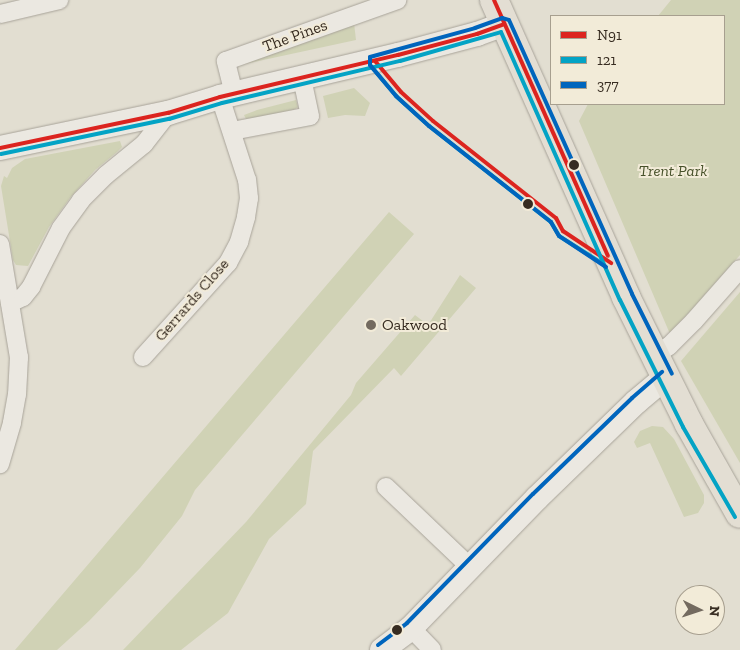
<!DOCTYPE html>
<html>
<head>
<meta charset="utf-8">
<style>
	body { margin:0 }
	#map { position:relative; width:740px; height:650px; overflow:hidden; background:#e2ded1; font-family:"Zilla Slab",serif }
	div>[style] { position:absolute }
	.green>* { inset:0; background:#d0d2b5 }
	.roads { filter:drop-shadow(0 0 1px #a8a399) drop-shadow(0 0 1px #a8a399) }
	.street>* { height:18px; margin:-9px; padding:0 9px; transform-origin:9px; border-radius:9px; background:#ebe8e1 }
	.secondary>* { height:24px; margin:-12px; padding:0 12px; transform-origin:12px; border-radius:12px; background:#ebe8e1 }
	.primary>* { height:28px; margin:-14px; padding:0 14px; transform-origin:14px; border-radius:14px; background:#e3ded3 }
	.bus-1>* { height:4px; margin:-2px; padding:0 2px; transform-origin:2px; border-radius:2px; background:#dc241f }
	.bus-2>* { height:4px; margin:-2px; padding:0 2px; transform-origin:2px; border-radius:2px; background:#03a3c5 }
	.bus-3>* { height:4px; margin:-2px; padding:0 2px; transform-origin:2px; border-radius:2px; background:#0065bd }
	.dots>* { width:14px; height:14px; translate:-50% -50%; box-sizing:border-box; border:2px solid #f2ebd8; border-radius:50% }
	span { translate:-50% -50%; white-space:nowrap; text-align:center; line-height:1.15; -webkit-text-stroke:4px #f2ebd8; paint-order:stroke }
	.street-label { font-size:16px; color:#372c21 }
	.park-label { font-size:16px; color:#47512a; font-style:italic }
	.poi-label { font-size:16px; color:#372c21 }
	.left { translate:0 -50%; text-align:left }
	.legend { position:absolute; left:550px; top:15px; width:175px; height:90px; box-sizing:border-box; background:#f2ebd8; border:1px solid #a79f8f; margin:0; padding:6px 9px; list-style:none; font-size:15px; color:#372c21 }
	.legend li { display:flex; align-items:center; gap:10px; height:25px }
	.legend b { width:25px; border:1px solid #a79f8f }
	.north { position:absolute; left:675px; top:585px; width:50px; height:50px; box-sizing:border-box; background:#f2ebd8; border:1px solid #a79f8f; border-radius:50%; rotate:94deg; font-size:14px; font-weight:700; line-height:20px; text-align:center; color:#372c21 }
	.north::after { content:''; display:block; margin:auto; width:18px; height:22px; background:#736a5f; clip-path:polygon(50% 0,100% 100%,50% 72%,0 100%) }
</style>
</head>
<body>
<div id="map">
	<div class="green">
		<div style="clip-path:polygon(671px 0,740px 0,740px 255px,670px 334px,579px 121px,588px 104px,724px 104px,724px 16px,658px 16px)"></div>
		<div style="clip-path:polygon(354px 23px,356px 40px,245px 64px,256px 55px)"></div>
		<div style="clip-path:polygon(354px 88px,370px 103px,365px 116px,345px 115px,328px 118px,323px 96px)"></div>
		<div style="clip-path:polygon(296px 100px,298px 107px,290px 113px,246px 119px,244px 115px,257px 110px)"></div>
		<div style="clip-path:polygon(120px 141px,122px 147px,117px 152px,95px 170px,70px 198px,49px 227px,28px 266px,16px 265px,13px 260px,1px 186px,4px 176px,7px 178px,12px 168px,25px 159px)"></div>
		<div style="clip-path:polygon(389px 212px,414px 234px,195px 490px,182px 516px,140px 568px,89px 621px,57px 650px,15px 650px)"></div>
		<div style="clip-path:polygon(460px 275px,476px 288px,401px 376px,394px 368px,313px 451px,306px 504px,269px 539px,228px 613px,181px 650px,123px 650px,246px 522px,351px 395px,356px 383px,415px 315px,428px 325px)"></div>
		<div style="clip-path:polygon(740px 292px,740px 463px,681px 361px)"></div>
		<div style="clip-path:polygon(652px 426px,663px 427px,674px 439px,704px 495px,704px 503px,698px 513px,684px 517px,650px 443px,637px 448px,634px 442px,640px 431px)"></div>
	</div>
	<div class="roads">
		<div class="street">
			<div style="left:0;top:14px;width:61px;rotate:-13.3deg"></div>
			<div style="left:234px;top:94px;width:34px;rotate:-104deg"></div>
			<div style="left:226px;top:61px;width:182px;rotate:-19.6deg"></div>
			<div style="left:232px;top:131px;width:79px;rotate:-10.9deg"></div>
			<div style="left:310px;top:116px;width:39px;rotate:-102deg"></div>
			<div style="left:0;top:244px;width:115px;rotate:80.5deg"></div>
			<div style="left:19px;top:357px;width:37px;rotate:93deg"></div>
			<div style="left:17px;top:394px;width:29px;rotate:100deg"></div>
			<div style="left:12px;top:423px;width:43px;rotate:106.3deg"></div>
			<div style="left:10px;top:303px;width:14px;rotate:-25deg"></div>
			<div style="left:23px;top:297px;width:13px;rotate:-51deg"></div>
			<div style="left:31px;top:287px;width:66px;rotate:-63deg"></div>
			<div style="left:61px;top:228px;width:34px;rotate:-54deg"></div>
			<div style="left:81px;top:200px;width:35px;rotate:-45deg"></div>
			<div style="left:106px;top:175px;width:49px;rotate:-39.2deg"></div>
			<div style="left:144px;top:144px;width:39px;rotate:-52deg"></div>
			<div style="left:654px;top:356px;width:18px;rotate:-34deg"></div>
			<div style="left:669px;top:346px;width:35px;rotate:-45deg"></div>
			<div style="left:694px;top:321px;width:69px;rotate:-48.5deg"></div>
			<div style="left:143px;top:357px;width:127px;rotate:-47.9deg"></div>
			<div style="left:228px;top:263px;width:24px;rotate:-62deg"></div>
			<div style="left:239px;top:242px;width:26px;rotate:-74deg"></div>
			<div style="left:246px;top:217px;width:19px;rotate:-81deg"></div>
			<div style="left:249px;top:198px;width:18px;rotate:-96deg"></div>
			<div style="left:247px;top:180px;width:87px;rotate:-108deg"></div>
			<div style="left:386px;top:487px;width:116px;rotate:43.6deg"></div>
			<div style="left:411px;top:628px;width:30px;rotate:46deg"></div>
		</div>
		<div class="secondary">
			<div style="left:0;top:148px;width:172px;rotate:-11.8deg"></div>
			<div style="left:168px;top:113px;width:54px;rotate:-17.1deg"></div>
			<div style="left:220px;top:97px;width:183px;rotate:-13.3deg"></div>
			<div style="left:398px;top:55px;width:82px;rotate:-14.9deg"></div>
			<div style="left:477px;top:34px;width:29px;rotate:-20deg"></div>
			<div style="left:382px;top:650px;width:36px;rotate:-37deg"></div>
			<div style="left:411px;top:628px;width:181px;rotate:-45.9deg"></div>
			<div style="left:537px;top:498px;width:138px;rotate:-44.1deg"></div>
			<div style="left:636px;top:402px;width:39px;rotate:-40deg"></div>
		</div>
		<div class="primary">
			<div style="left:494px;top:0;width:325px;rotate:66deg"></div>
			<div style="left:626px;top:297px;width:142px;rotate:63.6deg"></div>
			<div style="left:689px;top:424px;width:103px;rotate:60.5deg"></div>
		</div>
	</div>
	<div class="bus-1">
		<div style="left:494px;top:0;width:280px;rotate:66deg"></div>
		<div style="left:375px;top:61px;width:40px;rotate:50deg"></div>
		<div style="left:401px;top:92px;width:43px;rotate:42.2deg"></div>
		<div style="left:433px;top:121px;width:157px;rotate:38.3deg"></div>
		<div style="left:556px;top:218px;width:15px;rotate:62deg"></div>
		<div style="left:563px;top:231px;width:58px;rotate:33.7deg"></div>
		<div style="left:0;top:148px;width:172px;rotate:-11.8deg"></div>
		<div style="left:168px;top:113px;width:54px;rotate:-17.1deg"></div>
		<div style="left:220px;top:97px;width:183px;rotate:-13.3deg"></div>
		<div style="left:398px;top:55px;width:82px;rotate:-14.9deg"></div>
		<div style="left:477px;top:34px;width:29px;rotate:-20deg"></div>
	</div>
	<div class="bus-2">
		<div style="left:370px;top:65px;width:42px;rotate:49.8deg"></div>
		<div style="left:397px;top:97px;width:43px;rotate:42.2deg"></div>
		<div style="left:429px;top:126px;width:155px;rotate:38.2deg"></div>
		<div style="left:551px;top:222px;width:16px;rotate:60deg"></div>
		<div style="left:559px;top:236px;width:49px;rotate:32.4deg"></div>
		<div style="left:1px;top:154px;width:172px;rotate:-11.8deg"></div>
		<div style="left:169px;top:119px;width:55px;rotate:-16.8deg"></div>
		<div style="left:222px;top:103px;width:183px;rotate:-13.3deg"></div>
		<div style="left:400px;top:61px;width:105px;rotate:-16deg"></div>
		<div style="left:501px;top:32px;width:293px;rotate:66.1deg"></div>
		<div style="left:620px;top:300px;width:142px;rotate:63.6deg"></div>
		<div style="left:683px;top:427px;width:104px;rotate:60deg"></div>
	</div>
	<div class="bus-3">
		<div style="left:606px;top:267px;width:56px;rotate:-146.6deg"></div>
		<div style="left:559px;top:236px;width:16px;rotate:-120deg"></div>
		<div style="left:551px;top:222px;width:155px;rotate:-141.8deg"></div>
		<div style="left:429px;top:126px;width:45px;rotate:-137.7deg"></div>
		<div style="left:396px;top:96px;width:40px;rotate:-130deg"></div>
		<div style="left:370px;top:65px;width:8px;rotate:-90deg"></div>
		<div style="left:370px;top:57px;width:109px;rotate:-15.4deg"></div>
		<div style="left:475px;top:28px;width:29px;rotate:-20deg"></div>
		<div style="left:502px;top:18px;width:7px;rotate:16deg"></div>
		<div style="left:509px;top:20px;width:300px;rotate:65.8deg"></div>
		<div style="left:632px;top:294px;width:89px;rotate:63.4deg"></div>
		<div style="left:378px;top:645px;width:36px;rotate:-37deg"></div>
		<div style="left:407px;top:623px;width:180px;rotate:-45.7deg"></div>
		<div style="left:533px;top:494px;width:138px;rotate:-44.1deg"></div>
		<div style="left:632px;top:398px;width:40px;rotate:-41deg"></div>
	</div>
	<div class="dots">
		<div style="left:574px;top:165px;background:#372c21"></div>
		<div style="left:528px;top:204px;background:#372c21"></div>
		<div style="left:371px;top:325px;background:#736a5f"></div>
		<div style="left:397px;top:630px;background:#372c21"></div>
	</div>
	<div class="street-label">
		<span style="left:295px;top:36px;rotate:-20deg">The Pines</span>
		<span style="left:192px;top:300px;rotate:-49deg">Gerrards Close</span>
	</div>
	<div class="park-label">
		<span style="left:673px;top:171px">Trent Park</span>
	</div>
	<div class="poi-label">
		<span class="left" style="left:382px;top:325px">Oakwood</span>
	</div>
	<ul class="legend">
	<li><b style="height:6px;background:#dc241f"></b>N91</li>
	<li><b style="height:6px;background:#03a3c5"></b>121</li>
	<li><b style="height:6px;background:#0065bd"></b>377</li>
	</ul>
	<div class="north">N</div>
</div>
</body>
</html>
